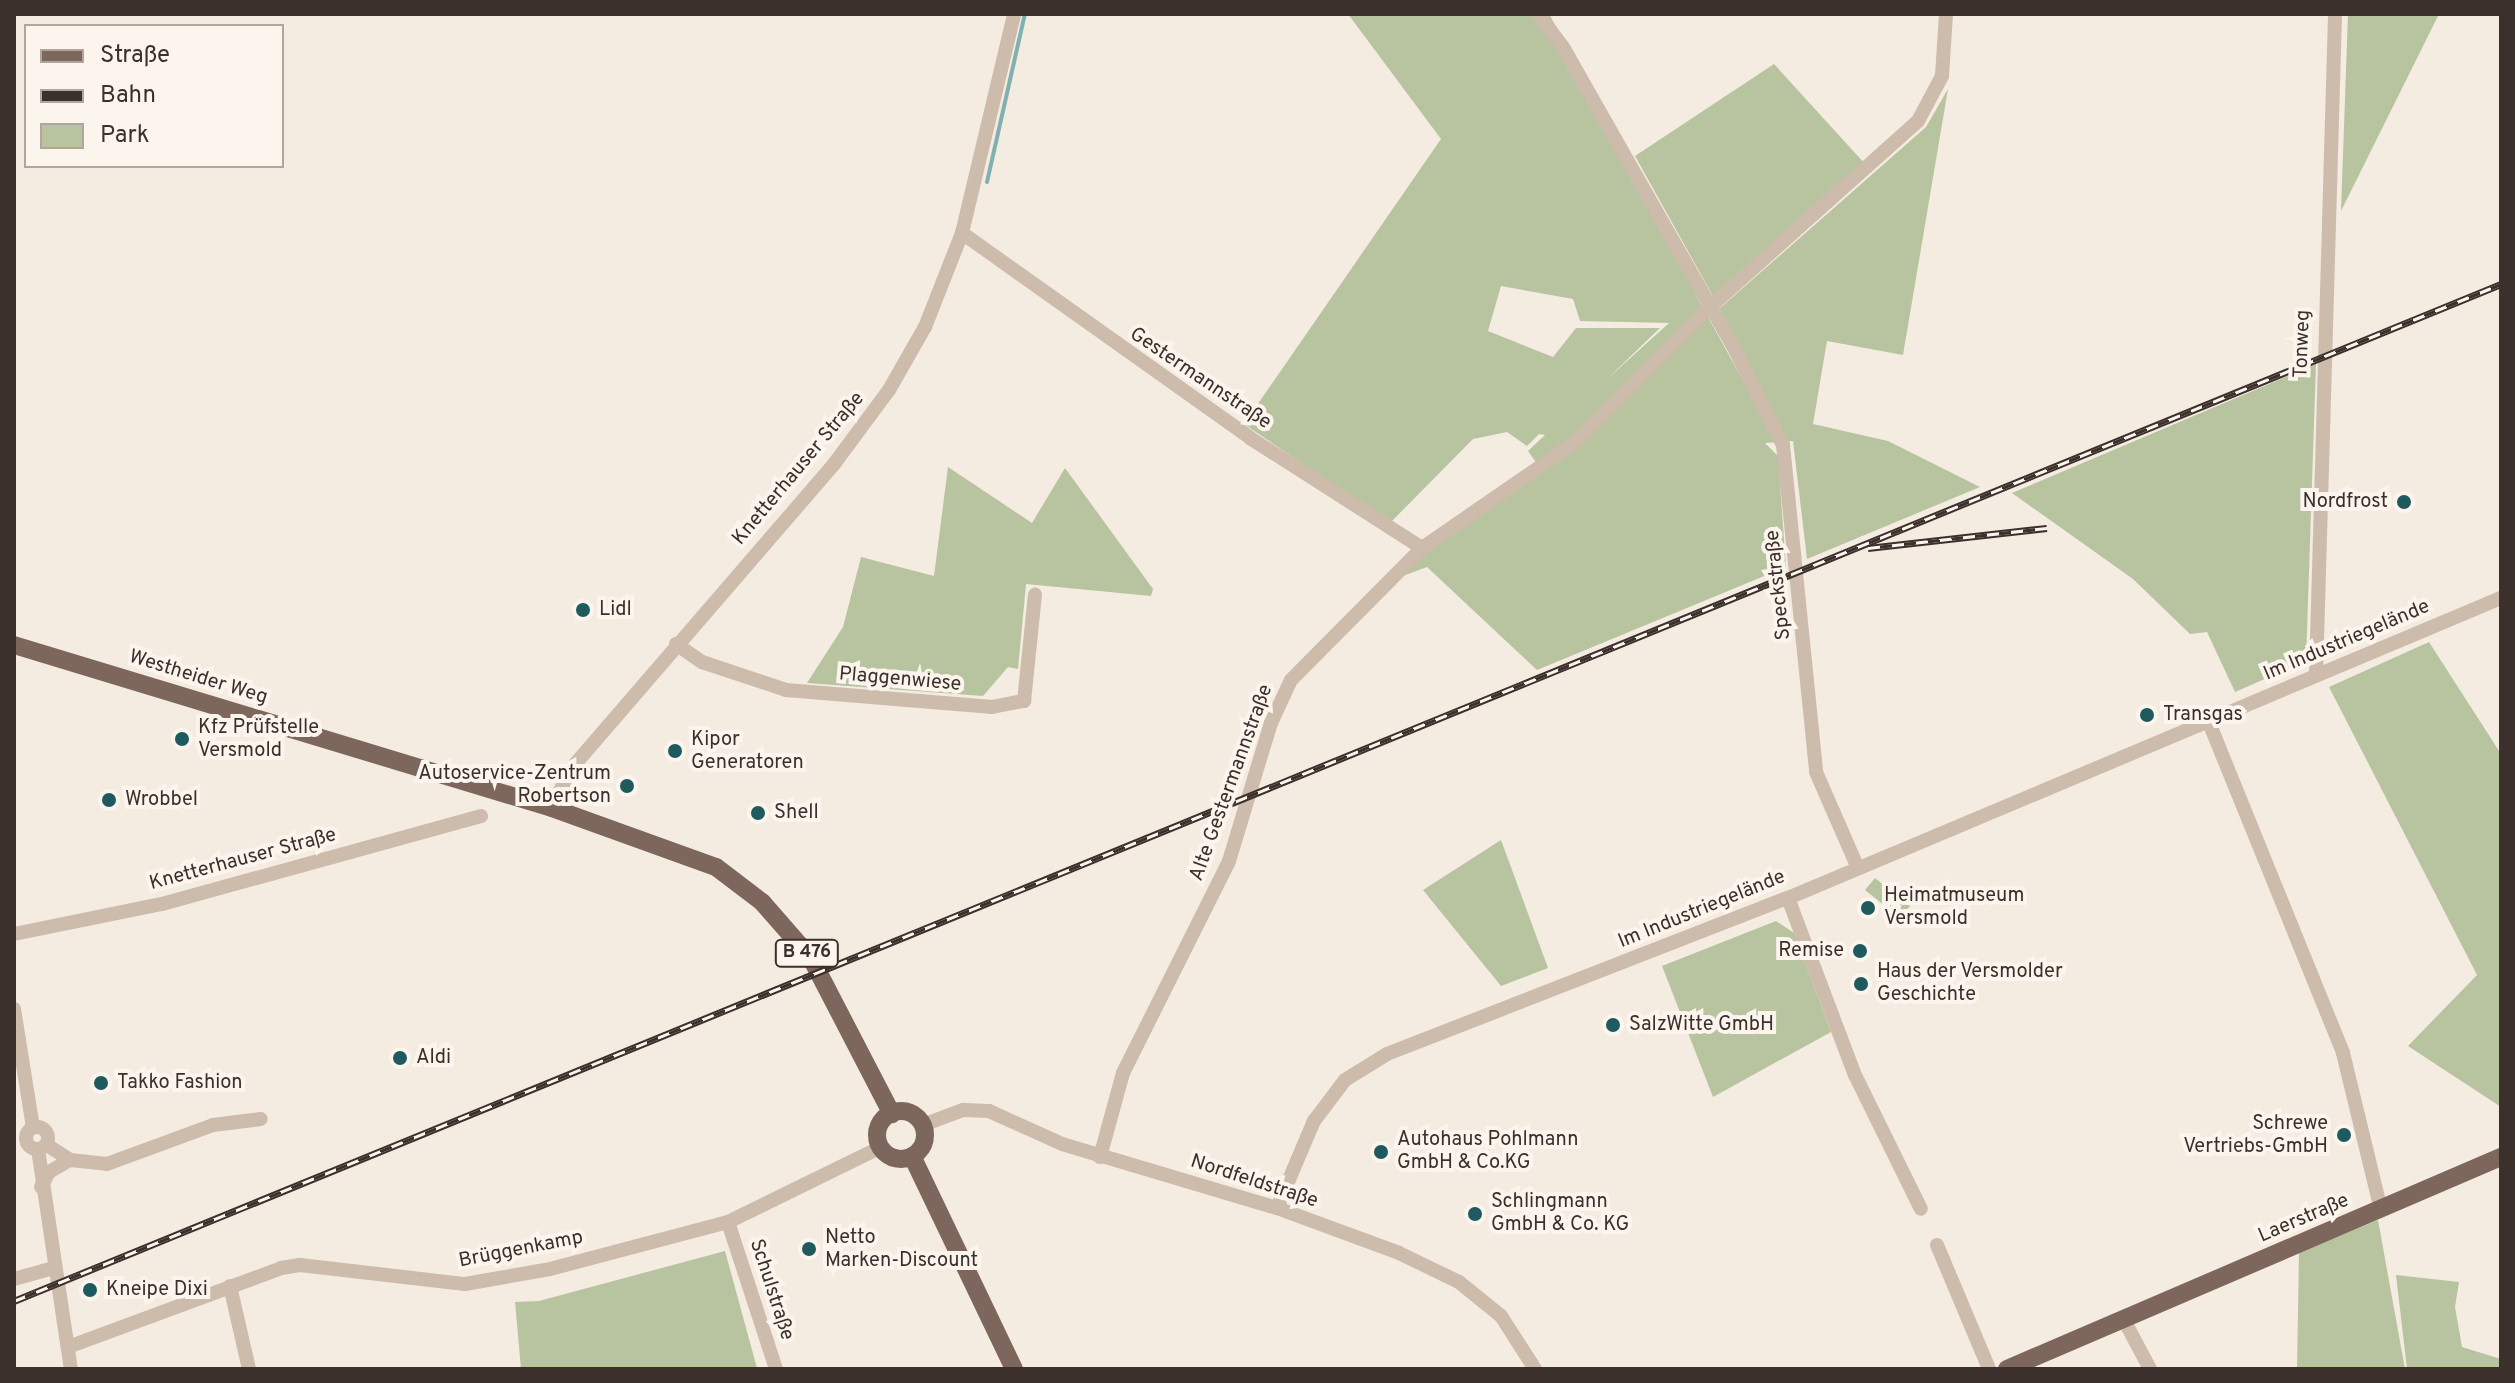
<!DOCTYPE html>
<html>
<head>
<meta charset="utf-8">
<style>
	body { margin:0 }
	#map { position:relative; width:2515px; height:1383px; overflow:hidden; background:#f4ebe1; font-family:Overpass,sans-serif }
	div>[style] { position:absolute }
	.green>* { inset:0; background:#b8c4a0 }
	.stream>* { height:4px; margin:-2px; padding:0 2px; transform-origin:2px; border-radius:2px; background:#7fb0b2 }
	.minor>* { height:14px; margin:-7px; padding:0 7px; transform-origin:7px; border-radius:7px; background:#cdbbac }
	.minor>.ring { margin:-7px; padding:0; box-sizing:content-box; background:none; border:14px solid #cdbbac; border-radius:50% }
	.major>* { height:18px; margin:-9px; padding:0 9px; transform-origin:9px; border-radius:9px; background:#7d675c }
	.major>.ring { margin:-9px; padding:0; box-sizing:content-box; background:none; border:18px solid #7d675c; border-radius:50% }
	.rail>* { height:7px; margin-top:-3.5px; transform-origin:0; background:repeating-linear-gradient(90deg,#fbf5ee 0 12px,#3b302b 0 24px); box-sizing:border-box; border-block:2px solid #3b302b }
	.dots>* { width:22px; height:22px; translate:-50% -50%; box-sizing:border-box; border:4px solid #fbf5ee; border-radius:50% }
	span { translate:-50% -50%; white-space:nowrap; text-align:center; line-height:1.15; -webkit-text-stroke:8px #fbf5ee; paint-order:stroke }
	.shield-label span { padding:2px 6px; background:#fbf5ee; border:2px solid; border-radius:6px; -webkit-text-stroke-width:0 }
	.shield-label { font-size:18px; color:#3b302b; font-weight:700 }
	.street-label { font-size:20px; color:#3b302b }
	.poi-label { font-size:20px; color:#3b302b }
	.right { translate:-100% -50%; text-align:right }
	.left { translate:0 -50%; text-align:left }
	.frame { position:absolute; inset:0; border:16px solid #3b302b; pointer-events:none }
	.legend { position:absolute; left:24px; top:24px; width:260px; height:144px; box-sizing:border-box; background:#fbf5ee; border:2px solid #aea6a0; margin:0; padding:10px 14px; list-style:none; font-size:24px; color:#3b302b }
	.legend li { display:flex; align-items:center; gap:16px; height:40px }
	.legend b { width:40px; border:2px solid #aea6a0 }
</style>
</head>
<body>
<div id="map">
	<div class="green">
		<div style="clip-path:polygon(evenodd,1348px 14px,1549px 14px,1630px 158px,1697px 297px,1763px 417px,1719px 309px,1926px 127px,1948px 89px,1903px 355px,1827px 341px,1813px 424px,1888px 441px,1980px 487px,1807px 559px,1793px 441px,1765px 443px,1778px 456px,1786px 567px,1537px 670px,1427px 567px,1392px 580px,1424px 551px,1543px 472px,1528px 451px,1545px 435px,1539px 434px,1527px 446px,1507px 432px,1473px 439px,1390px 523px,1244px 424px,1441px 139px,1348px 14px,1501px 286px,1573px 299px,1580px 321px,1669px 323px,1606px 380px,1660px 328px,1576px 328px,1553px 357px,1488px 331px,1501px 286px)"></div>
		<div style="clip-path:polygon(2348px 14px,2439px 14px,2341px 211px)"></div>
		<div style="clip-path:polygon(1774px 64px,1866px 165px,1714px 298px,1635px 156px)"></div>
		<div style="clip-path:polygon(2316px 364px,2306px 661px,2235px 692px,2207px 632px,2190px 634px,2133px 579px,2012px 493px)"></div>
		<div style="clip-path:polygon(948px 467px,1032px 523px,1065px 468px,1153px 589px,1151px 596px,1026px 584px,1018px 669px,1008px 667px,983px 696px,807px 683px,843px 627px,861px 557px,934px 576px)"></div>
		<div style="clip-path:polygon(2429px 642px,2501px 754px,2501px 1107px,2408px 1046px,2477px 975px,2329px 687px)"></div>
		<div style="clip-path:polygon(1501px 840px,1548px 968px,1501px 986px,1423px 890px)"></div>
		<div style="clip-path:polygon(1875px 878px,1910px 906px,1900px 918px,1865px 890px)"></div>
		<div style="clip-path:polygon(1776px 921px,1794px 933px,1831px 1032px,1713px 1097px,1662px 966px)"></div>
		<div style="clip-path:polygon(2378px 1220px,2405px 1369px,2297px 1369px,2299px 1252px)"></div>
		<div style="clip-path:polygon(725px 1251px,757px 1368px,521px 1369px,515px 1302px,539px 1301px)"></div>
		<div style="clip-path:polygon(2396px 1275px,2459px 1282px,2455px 1307px,2462px 1347px,2501px 1359px,2501px 1369px,2407px 1369px)"></div>
	</div>
	<div class="stream">
		<div style="left:987px;top:182px;width:172px;rotate:-77.3deg"></div>
	</div>
	<div class="minor">
		<div style="left:1538px;top:14px;width:41px;rotate:52.9deg"></div>
		<div style="left:1563px;top:47px;width:346px;rotate:60.4deg"></div>
		<div style="left:1734px;top:348px;width:109px;rotate:63.2deg"></div>
		<div style="left:1783px;top:445px;width:329px;rotate:84.2deg"></div>
		<div style="left:1816px;top:772px;width:105px;rotate:66.4deg"></div>
		<div style="left:962px;top:233px;width:354px;rotate:35.4deg"></div>
		<div style="left:1250px;top:438px;width:204px;rotate:32.6deg"></div>
		<div style="left:676px;top:644px;width:32px;rotate:35deg"></div>
		<div style="left:702px;top:662px;width:89px;rotate:18.4deg"></div>
		<div style="left:786px;top:690px;width:207px;rotate:4.7deg"></div>
		<div style="left:992px;top:707px;width:33px;rotate:-11deg"></div>
		<div style="left:1024px;top:701px;width:107px;rotate:-84.1deg"></div>
		<div style="left:2316px;top:675px;width:661px;rotate:-88.35deg"></div>
		<div style="left:2208px;top:720px;width:359px;rotate:67.9deg"></div>
		<div style="left:2343px;top:1053px;width:162px;rotate:76.4deg"></div>
		<div style="left:552px;top:808px;width:42px;rotate:-64.7deg"></div>
		<div style="left:570px;top:770px;width:404px;rotate:-49.2deg"></div>
		<div style="left:834px;top:464px;width:92px;rotate:-53.4deg"></div>
		<div style="left:889px;top:390px;width:73px;rotate:-60.3deg"></div>
		<div style="left:925px;top:327px;width:101px;rotate:-68.5deg"></div>
		<div style="left:962px;top:233px;width:225px;rotate:-76.6deg"></div>
		<div style="left:1788px;top:898px;width:189px;rotate:69.3deg"></div>
		<div style="left:1855px;top:1075px;width:149px;rotate:63.8deg"></div>
		<div style="left:14px;top:934px;width:151px;rotate:-11.5deg"></div>
		<div style="left:162px;top:904px;width:331px;rotate:-15.4deg"></div>
		<div style="left:14px;top:1009px;width:120px;rotate:80.9deg"></div>
		<div style="left:923px;top:1125px;width:43px;rotate:-20.6deg"></div>
		<div style="left:963px;top:1110px;width:26px;rotate:2deg"></div>
		<div style="left:989px;top:1111px;width:80px;rotate:24.3deg"></div>
		<div style="left:1062px;top:1144px;width:224px;rotate:16.6deg"></div>
		<div style="left:1277px;top:1208px;width:130px;rotate:20.2deg"></div>
		<div style="left:1399px;top:1253px;width:67px;rotate:25.8deg"></div>
		<div style="left:1459px;top:1282px;width:54px;rotate:39deg"></div>
		<div style="left:1501px;top:1316px;width:63px;rotate:57.3deg"></div>
		<div class="ring" style="left:26px;top:1127px;width:8px;height:8px"></div>
		<div style="left:47px;top:1145px;width:27px;rotate:33deg"></div>
		<div style="left:70px;top:1160px;width:37px;rotate:6deg"></div>
		<div style="left:107px;top:1164px;width:113px;rotate:-20.2deg"></div>
		<div style="left:213px;top:1125px;width:48px;rotate:-7.1deg"></div>
		<div style="left:38px;top:1149px;width:222px;rotate:81.5deg"></div>
		<div style="left:1100px;top:1157px;width:87px;rotate:-74.7deg"></div>
		<div style="left:1123px;top:1073px;width:237px;rotate:-63.4deg"></div>
		<div style="left:1229px;top:861px;width:144px;rotate:-73.1deg"></div>
		<div style="left:1271px;top:723px;width:47px;rotate:-65.1deg"></div>
		<div style="left:1291px;top:680px;width:186px;rotate:-45.2deg"></div>
		<div style="left:1422px;top:548px;width:183px;rotate:-34.6deg"></div>
		<div style="left:1573px;top:444px;width:194px;rotate:-45deg"></div>
		<div style="left:1710px;top:307px;width:279px;rotate:-41.8deg"></div>
		<div style="left:1918px;top:121px;width:51px;rotate:-61.9deg"></div>
		<div style="left:1942px;top:76px;width:62px;rotate:-86.3deg"></div>
		<div style="left:41px;top:1187px;width:17px;rotate:-62deg"></div>
		<div style="left:49px;top:1172px;width:24px;rotate:-30deg"></div>
		<div style="left:1277px;top:1208px;width:95px;rotate:-67deg"></div>
		<div style="left:1314px;top:1121px;width:51px;rotate:-52.9deg"></div>
		<div style="left:1345px;top:1080px;width:49px;rotate:-31.8deg"></div>
		<div style="left:1387px;top:1054px;width:430px;rotate:-21.3deg"></div>
		<div style="left:1788px;top:898px;width:774px;rotate:-22.82deg"></div>
		<div style="left:728px;top:1222px;width:155px;rotate:71.9deg"></div>
		<div style="left:1937px;top:1245px;width:134px;rotate:67.2deg"></div>
		<div style="left:14px;top:1279px;width:41px;rotate:-15.4deg"></div>
		<div style="left:230px;top:1286px;width:85px;rotate:77.1deg"></div>
		<div style="left:2124px;top:1320px;width:55px;rotate:62deg"></div>
		<div style="left:68px;top:1347px;width:227px;rotate:-20.3deg"></div>
		<div style="left:281px;top:1268px;width:19px;rotate:-9deg"></div>
		<div style="left:300px;top:1265px;width:166px;rotate:6.6deg"></div>
		<div style="left:465px;top:1284px;width:86px;rotate:-10deg"></div>
		<div style="left:550px;top:1269px;width:184px;rotate:-14.8deg"></div>
		<div style="left:728px;top:1222px;width:170px;rotate:-26.1deg"></div>
	</div>
	<div class="major">
		<div style="left:14px;top:645px;width:562px;rotate:16.86deg"></div>
		<div style="left:552px;top:808px;width:174px;rotate:19.8deg"></div>
		<div style="left:716px;top:867px;width:58px;rotate:37.3deg"></div>
		<div style="left:762px;top:902px;width:74px;rotate:48.8deg"></div>
		<div style="left:811px;top:958px;width:176px;rotate:62.6deg"></div>
		<div class="ring" style="left:877px;top:1111px;width:30px;height:30px"></div>
		<div style="left:912px;top:1156px;width:236px;rotate:64.4deg"></div>
		<div style="left:2007px;top:1369px;width:538px;rotate:-23.23deg"></div>
	</div>
	<div class="rail">
		<div style="left:1868px;top:548px;width:180px;rotate:-6.4deg"></div>
		<div style="left:14px;top:1301px;width:2687px;rotate:-22.24deg"></div>
	</div>
	<div class="dots">
		<div style="left:2404px;top:502px;background:#1f5a5e"></div>
		<div style="left:583px;top:610px;background:#1f5a5e"></div>
		<div style="left:2147px;top:715px;background:#1f5a5e"></div>
		<div style="left:182px;top:739px;background:#1f5a5e"></div>
		<div style="left:675px;top:751px;background:#1f5a5e"></div>
		<div style="left:627px;top:786px;background:#1f5a5e"></div>
		<div style="left:109px;top:800px;background:#1f5a5e"></div>
		<div style="left:758px;top:813px;background:#1f5a5e"></div>
		<div style="left:1868px;top:908px;background:#1f5a5e"></div>
		<div style="left:1860px;top:951px;background:#1f5a5e"></div>
		<div style="left:1861px;top:984px;background:#1f5a5e"></div>
		<div style="left:1613px;top:1025px;background:#1f5a5e"></div>
		<div style="left:400px;top:1058px;background:#1f5a5e"></div>
		<div style="left:101px;top:1083px;background:#1f5a5e"></div>
		<div style="left:2344px;top:1135px;background:#1f5a5e"></div>
		<div style="left:1381px;top:1152px;background:#1f5a5e"></div>
		<div style="left:1475px;top:1214px;background:#1f5a5e"></div>
		<div style="left:809px;top:1249px;background:#1f5a5e"></div>
		<div style="left:90px;top:1290px;background:#1f5a5e"></div>
	</div>
	<div class="shield-label">
		<span style="left:807px;top:953px">B 476</span>
	</div>
	<div class="street-label">
		<span style="left:2303px;top:344px;rotate:-88deg">Tonweg</span>
		<span style="left:1200px;top:379px;rotate:34deg">Gestermannstraße</span>
		<span style="left:799px;top:469px;rotate:-50deg">Knetterhauser Straße</span>
		<span style="left:1779px;top:585px;rotate:-96deg">Speckstraße</span>
		<span style="left:2347px;top:641px;rotate:-23deg">Im Industriegelände</span>
		<span style="left:198px;top:678px;rotate:17deg">Westheider Weg</span>
		<span style="left:900px;top:680px;rotate:5deg">Plaggenwiese</span>
		<span style="left:1232px;top:783px;rotate:-70deg">Alte Gestermannstraße</span>
		<span style="left:243px;top:860px;rotate:-15deg">Knetterhauser Straße</span>
		<span style="left:1702px;top:910px;rotate:-22deg">Im Industriegelände</span>
		<span style="left:1254px;top:1182px;rotate:18deg">Nordfeldstraße</span>
		<span style="left:2304px;top:1219px;rotate:-23deg">Laerstraße</span>
		<span style="left:521px;top:1250px;rotate:-11deg">Brüggenkamp</span>
		<span style="left:771px;top:1290px;rotate:72deg">Schulstraße</span>
	</div>
	<div class="poi-label">
		<span class="right" style="left:2388px;top:502px">Nordfrost</span>
		<span class="left" style="left:599px;top:610px">Lidl</span>
		<span class="left" style="left:2163px;top:715px">Transgas</span>
		<span class="left" style="left:198px;top:740px">Kfz Prüfstelle<br>Versmold</span>
		<span class="left" style="left:691px;top:752px">Kipor<br>Generatoren</span>
		<span class="right" style="left:611px;top:786px">Autoservice-Zentrum<br>Robertson</span>
		<span class="left" style="left:125px;top:800px">Wrobbel</span>
		<span class="left" style="left:774px;top:813px">Shell</span>
		<span class="left" style="left:1884px;top:908px">Heimatmuseum<br>Versmold</span>
		<span class="right" style="left:1844px;top:951px">Remise</span>
		<span class="left" style="left:1877px;top:984px">Haus der Versmolder<br>Geschichte</span>
		<span class="left" style="left:1629px;top:1025px">SalzWitte GmbH</span>
		<span class="left" style="left:416px;top:1058px">Aldi</span>
		<span class="left" style="left:117px;top:1083px">Takko Fashion</span>
		<span class="right" style="left:2328px;top:1136px">Schrewe<br>Vertriebs-GmbH</span>
		<span class="left" style="left:1397px;top:1152px">Autohaus Pohlmann<br>GmbH &amp; Co.KG</span>
		<span class="left" style="left:1491px;top:1214px">Schlingmann<br>GmbH &amp; Co. KG</span>
		<span class="left" style="left:825px;top:1250px">Netto<br>Marken-Discount</span>
		<span class="left" style="left:106px;top:1290px">Kneipe Dixi</span>
	</div>
	<div class="frame"></div>
	<ul class="legend">
	<li><b style="height:10px;background:#7d675c"></b>Straße</li>
	<li><b style="height:10px;background:#3b302b"></b>Bahn</li>
	<li><b style="height:22px;background:#b8c4a0"></b>Park</li>
	</ul>
</div>
</body>
</html>
